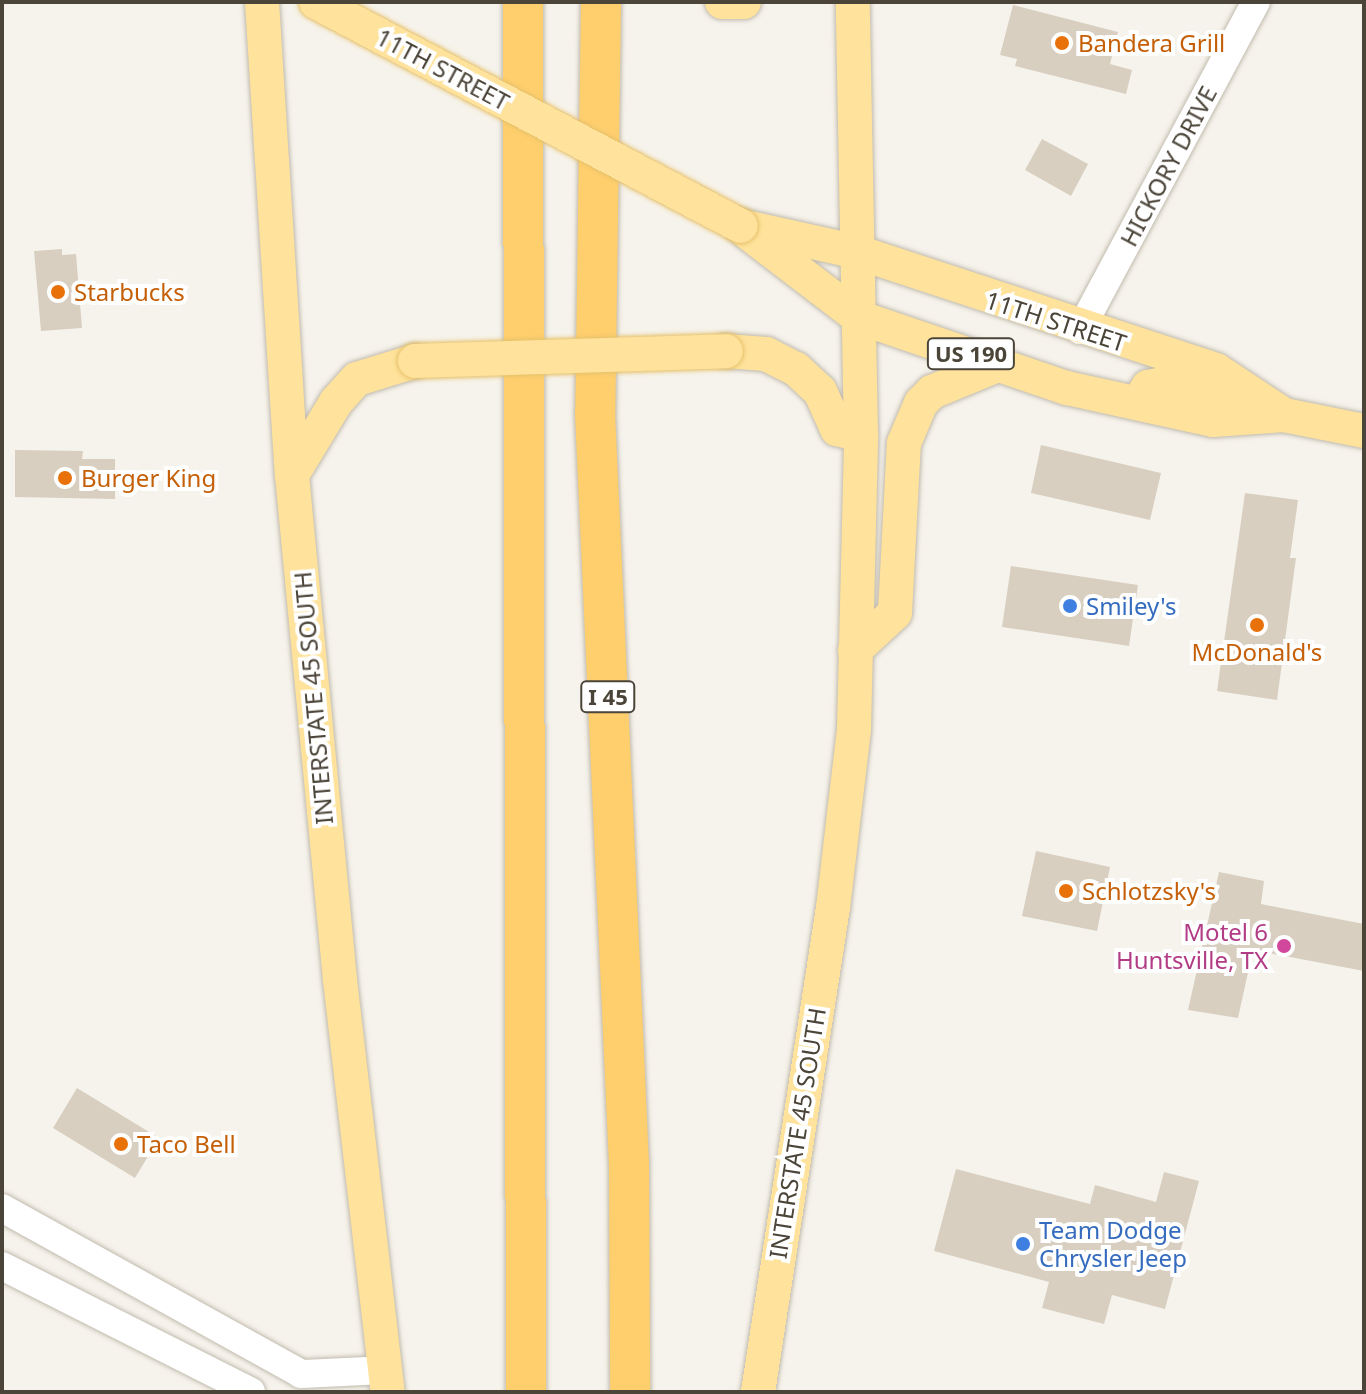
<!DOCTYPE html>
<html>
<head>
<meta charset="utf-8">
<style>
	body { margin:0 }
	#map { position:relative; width:1366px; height:1394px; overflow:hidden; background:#f6f3ec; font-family:"Noto Sans",sans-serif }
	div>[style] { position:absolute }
	.building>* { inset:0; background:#d8cfc1 }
	.roads { filter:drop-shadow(0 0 2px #c2bbae) drop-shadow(0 0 2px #c2bbae) }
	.minor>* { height:28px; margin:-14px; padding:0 14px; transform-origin:14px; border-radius:14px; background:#fff }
	.major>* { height:34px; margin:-17px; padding:0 17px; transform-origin:17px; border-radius:17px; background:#ffe39c }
	.highway>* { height:40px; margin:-20px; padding:0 20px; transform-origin:20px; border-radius:20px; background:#ffcf6e }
	.bridges { filter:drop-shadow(0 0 2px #e6c16a) drop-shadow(0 0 2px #e6c16a) }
	.major-bridge>* { height:34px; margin:-17px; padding:0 17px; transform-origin:17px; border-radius:17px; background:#ffe39c }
	.dots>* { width:22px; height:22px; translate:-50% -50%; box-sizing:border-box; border:4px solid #fff; border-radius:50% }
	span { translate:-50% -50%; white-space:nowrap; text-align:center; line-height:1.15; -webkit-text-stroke:8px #fff; paint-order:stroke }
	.shield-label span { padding:2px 6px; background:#fff; border:2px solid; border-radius:6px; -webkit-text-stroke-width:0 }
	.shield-label { font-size:22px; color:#4b4439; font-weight:700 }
	.food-label { font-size:24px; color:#c56008 }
	.left { translate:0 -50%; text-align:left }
	.street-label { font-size:24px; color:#4b4439 }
	.shop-label { font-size:24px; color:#366cbe }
	.hotel-label { font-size:24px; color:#b23c85 }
	.right { translate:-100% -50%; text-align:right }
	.frame { position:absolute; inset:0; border:4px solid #4b4439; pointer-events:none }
</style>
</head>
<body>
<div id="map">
	<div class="building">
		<div style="clip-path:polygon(1013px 5px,1118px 32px,1110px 64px,1132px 70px,1126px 94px,1015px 66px,1017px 59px,1000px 55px)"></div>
		<div style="clip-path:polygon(1042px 139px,1088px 164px,1071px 196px,1025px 170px)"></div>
		<div style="clip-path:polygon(62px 249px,62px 255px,76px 254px,82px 328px,41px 331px,34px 251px)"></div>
		<div style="clip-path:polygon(1041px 445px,1161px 473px,1150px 520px,1031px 493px)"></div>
		<div style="clip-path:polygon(15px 450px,83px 451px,82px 459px,115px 459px,115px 499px,15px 497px)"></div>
		<div style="clip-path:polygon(1245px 493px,1298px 500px,1290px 558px,1296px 558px,1277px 700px,1217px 691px)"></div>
		<div style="clip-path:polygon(1011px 566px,1138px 585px,1129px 646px,1002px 627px)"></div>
		<div style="clip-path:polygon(1036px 851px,1110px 867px,1097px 931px,1022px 916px)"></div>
		<div style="clip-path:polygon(1219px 872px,1264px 881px,1261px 904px,1364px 924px,1364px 971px,1253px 950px,1238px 1018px,1188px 1010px)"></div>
		<div style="clip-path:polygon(77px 1088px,159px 1138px,135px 1178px,53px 1128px)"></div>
		<div style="clip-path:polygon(956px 1169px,1090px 1204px,1095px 1185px,1156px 1202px,1164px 1172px,1199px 1181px,1165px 1309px,1112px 1295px,1104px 1324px,1042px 1308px,1049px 1282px,934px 1251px)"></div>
	</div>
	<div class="roads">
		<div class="minor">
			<div style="left:1080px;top:330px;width:372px;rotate:-61.8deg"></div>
			<div style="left:2px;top:1208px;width:342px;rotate:29deg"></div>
			<div style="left:301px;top:1374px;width:84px;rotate:-2.7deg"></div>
			<div style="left:2px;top:1266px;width:279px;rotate:26.8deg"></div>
		</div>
		<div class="major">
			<div style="left:262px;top:2px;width:474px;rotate:86.4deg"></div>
			<div style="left:292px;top:475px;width:507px;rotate:84.57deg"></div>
			<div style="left:340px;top:980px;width:415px;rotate:83.4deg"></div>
			<div style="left:722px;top:2px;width:22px"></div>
			<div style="left:741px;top:226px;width:119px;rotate:12.6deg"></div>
			<div style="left:857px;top:252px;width:378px;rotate:18.2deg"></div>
			<div style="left:1216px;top:370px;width:82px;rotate:33.5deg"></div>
			<div style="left:1284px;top:415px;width:82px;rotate:11.3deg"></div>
			<div style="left:747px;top:232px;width:140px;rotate:37.4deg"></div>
			<div style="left:858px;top:317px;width:221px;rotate:18.8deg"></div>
			<div style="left:1067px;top:388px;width:149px;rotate:12.4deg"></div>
			<div style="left:1213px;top:420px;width:71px;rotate:-4deg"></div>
			<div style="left:726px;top:351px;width:40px;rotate:4.3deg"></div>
			<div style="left:766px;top:354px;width:34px;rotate:27deg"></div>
			<div style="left:796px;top:369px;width:33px;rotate:43deg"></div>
			<div style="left:820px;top:391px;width:42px;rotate:65.9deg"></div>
			<div style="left:837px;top:429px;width:25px;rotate:14deg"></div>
			<div style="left:1138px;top:403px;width:19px;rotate:-58deg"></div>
			<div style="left:1148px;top:387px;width:10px;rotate:-11deg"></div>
			<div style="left:1158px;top:385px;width:74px;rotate:12.5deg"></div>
			<div style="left:292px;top:475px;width:85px;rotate:-58.9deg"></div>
			<div style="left:336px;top:402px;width:31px;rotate:-48deg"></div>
			<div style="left:357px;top:379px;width:61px;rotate:-17.2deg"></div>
			<div style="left:855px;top:650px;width:54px;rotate:-42.8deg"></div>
			<div style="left:895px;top:613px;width:170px;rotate:-87deg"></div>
			<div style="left:904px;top:443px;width:43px;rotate:-67deg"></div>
			<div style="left:921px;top:403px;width:16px;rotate:-45deg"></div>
			<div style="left:932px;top:392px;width:74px;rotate:-22.4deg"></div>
			<div style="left:758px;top:1392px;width:490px;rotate:-81.2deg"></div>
			<div style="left:833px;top:908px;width:180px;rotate:-83.3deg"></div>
			<div style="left:854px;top:729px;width:294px;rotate:-88.6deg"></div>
			<div style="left:861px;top:435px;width:433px;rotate:-91.1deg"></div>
		</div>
		<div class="highway">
			<div style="left:523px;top:2px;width:1390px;rotate:89.88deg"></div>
			<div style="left:601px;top:2px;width:411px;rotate:90.8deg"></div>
			<div style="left:595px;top:413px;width:752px;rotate:87.41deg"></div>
			<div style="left:629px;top:1164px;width:228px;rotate:89.7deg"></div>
		</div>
	</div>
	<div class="bridges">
		<div class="major-bridge">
			<div style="left:316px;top:2px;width:480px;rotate:27.8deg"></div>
			<div style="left:415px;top:361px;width:311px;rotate:-1.8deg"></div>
		</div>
	</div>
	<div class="dots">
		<div style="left:1062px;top:43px;background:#e8710a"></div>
		<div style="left:58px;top:292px;background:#e8710a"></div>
		<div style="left:65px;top:478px;background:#e8710a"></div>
		<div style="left:1070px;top:606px;background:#3f7fe0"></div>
		<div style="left:1257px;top:625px;background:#e8710a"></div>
		<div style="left:1066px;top:891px;background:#e8710a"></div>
		<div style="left:1284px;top:946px;background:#d1479c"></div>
		<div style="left:121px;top:1144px;background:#e8710a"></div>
		<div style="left:1023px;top:1244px;background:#3f7fe0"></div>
	</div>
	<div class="shield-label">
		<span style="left:971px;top:354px">US 190</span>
		<span style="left:608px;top:697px">I 45</span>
	</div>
	<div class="food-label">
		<span class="left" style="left:1078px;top:43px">Bandera Grill</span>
		<span class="left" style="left:74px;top:292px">Starbucks</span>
		<span class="left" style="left:81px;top:478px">Burger King</span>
		<span style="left:1257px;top:652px">McDonald's</span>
		<span class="left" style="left:1082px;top:891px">Schlotzsky's</span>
		<span class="left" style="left:137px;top:1144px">Taco Bell</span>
	</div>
	<div class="street-label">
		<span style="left:443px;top:69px;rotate:28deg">11TH STREET</span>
		<span style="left:1168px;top:166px;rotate:-62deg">HICKORY DRIVE</span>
		<span style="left:1056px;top:321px;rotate:18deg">11TH STREET</span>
		<span style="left:313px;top:698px;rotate:-95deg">INTERSTATE 45 SOUTH</span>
		<span style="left:797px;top:1133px;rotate:-81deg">INTERSTATE 45 SOUTH</span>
	</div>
	<div class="shop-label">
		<span class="left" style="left:1086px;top:606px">Smiley's</span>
		<span class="left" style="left:1039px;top:1244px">Team Dodge<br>Chrysler Jeep</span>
	</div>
	<div class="hotel-label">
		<span class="right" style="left:1268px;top:946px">Motel 6<br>Huntsville, TX</span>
	</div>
	<div class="frame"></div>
</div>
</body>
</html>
